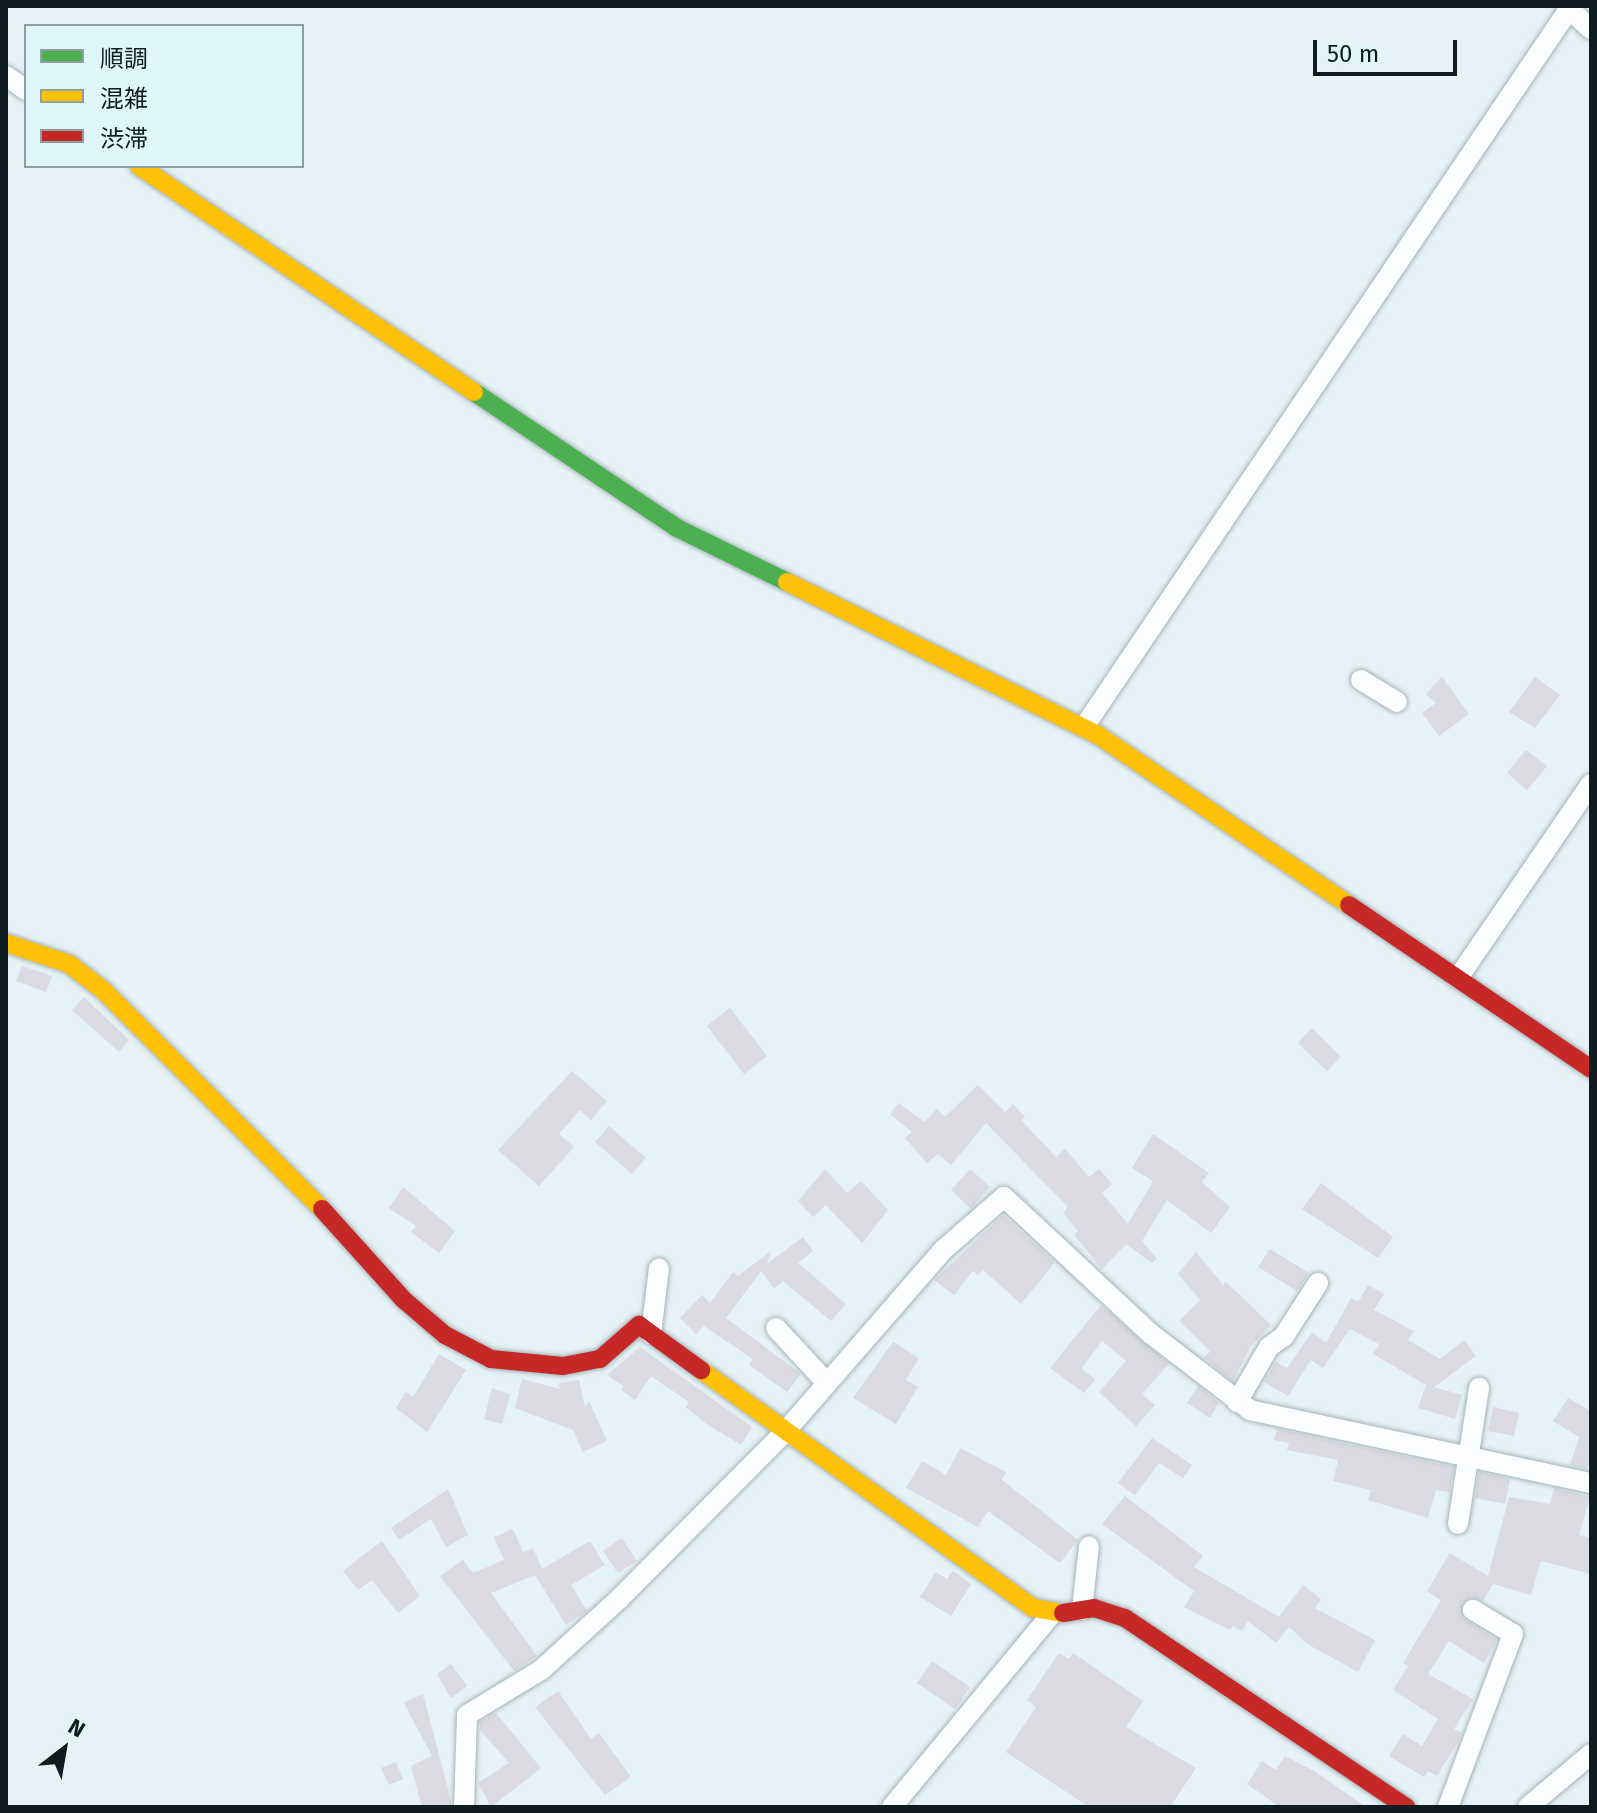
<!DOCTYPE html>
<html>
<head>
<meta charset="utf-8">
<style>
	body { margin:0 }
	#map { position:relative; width:1597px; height:1813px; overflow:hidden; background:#e5f2f6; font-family:"Fira Sans","Noto Sans JP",sans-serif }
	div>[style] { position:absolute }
	.building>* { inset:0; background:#dadae0 }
	.roads { filter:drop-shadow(0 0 2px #a6b3b6) drop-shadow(0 0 2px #a6b3b6) }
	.street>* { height:20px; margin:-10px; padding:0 10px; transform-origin:10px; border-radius:10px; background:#fbfdfe }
	.fast>* { height:18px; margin:-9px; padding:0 9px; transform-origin:9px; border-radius:9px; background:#4caf50 }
	.slow>* { height:18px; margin:-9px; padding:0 9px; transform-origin:9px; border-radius:9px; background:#ffc107 }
	.jam>* { height:18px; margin:-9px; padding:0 9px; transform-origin:9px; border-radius:9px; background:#c62828 }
	span { translate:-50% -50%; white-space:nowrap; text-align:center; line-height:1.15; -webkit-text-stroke:7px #dff6fc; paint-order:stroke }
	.frame { position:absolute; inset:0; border:8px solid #0e1c20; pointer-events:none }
	.legend { position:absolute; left:24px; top:24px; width:280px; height:144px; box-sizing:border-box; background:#dff6fc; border:2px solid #8b9fa4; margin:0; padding:10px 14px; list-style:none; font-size:24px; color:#0e1c20 }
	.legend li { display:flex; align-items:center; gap:16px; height:40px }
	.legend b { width:40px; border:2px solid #8b9fa4 }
	.north { position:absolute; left:24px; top:1709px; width:80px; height:80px; -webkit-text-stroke:6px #dff6fc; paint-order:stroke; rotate:31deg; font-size:22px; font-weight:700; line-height:32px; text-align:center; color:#0e1c20 }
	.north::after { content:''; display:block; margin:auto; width:28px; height:36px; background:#0e1c20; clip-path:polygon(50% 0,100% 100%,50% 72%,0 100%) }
	.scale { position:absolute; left:1313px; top:40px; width:144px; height:36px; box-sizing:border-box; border:4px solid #0e1c20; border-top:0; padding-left:10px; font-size:24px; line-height:28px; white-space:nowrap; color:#0e1c20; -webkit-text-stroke:6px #dff6fc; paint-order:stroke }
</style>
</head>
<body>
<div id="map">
	<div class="building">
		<div style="clip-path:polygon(1442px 677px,1469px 714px,1439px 736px,1422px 713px,1436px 703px,1426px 694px)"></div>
		<div style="clip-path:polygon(1535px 677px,1560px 695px,1535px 728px,1509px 712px)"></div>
		<div style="clip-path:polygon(1526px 750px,1547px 766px,1527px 790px,1507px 773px)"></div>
		<div style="clip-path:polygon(22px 966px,52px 976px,46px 992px,16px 981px)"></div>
		<div style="clip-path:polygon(84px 997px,129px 1040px,119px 1052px,72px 1010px)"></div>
		<div style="clip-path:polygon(730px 1008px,767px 1056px,744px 1074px,707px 1026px)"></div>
		<div style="clip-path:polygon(1312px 1028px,1341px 1057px,1327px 1071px,1298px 1043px)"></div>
		<div style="clip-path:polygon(572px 1071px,607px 1101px,591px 1120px,580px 1110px,559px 1134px,574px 1147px,539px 1186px,498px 1150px)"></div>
		<div style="clip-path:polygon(978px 1085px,1005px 1112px,1013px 1104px,1025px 1117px,1021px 1120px,1056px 1157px,1065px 1149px,1089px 1177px,1099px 1169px,1112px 1184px,1102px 1193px,1128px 1224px,1153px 1181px,1132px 1168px,1153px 1134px,1209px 1173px,1202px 1182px,1230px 1207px,1211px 1233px,1167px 1200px,1142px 1241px,1157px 1259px,1152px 1263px,1126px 1244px,1102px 1269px,1074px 1235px,1078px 1231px,1063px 1213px,1068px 1207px,986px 1123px,951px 1165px,938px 1154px,927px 1163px,905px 1138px,912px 1132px,890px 1114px,899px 1103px,924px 1122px,937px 1109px,945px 1117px)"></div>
		<div style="clip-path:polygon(609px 1126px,646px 1158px,632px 1174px,595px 1142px)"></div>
		<div style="clip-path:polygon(825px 1169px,847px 1193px,861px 1181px,888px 1210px,862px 1243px,826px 1205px,813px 1217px,798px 1201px)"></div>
		<div style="clip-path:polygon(970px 1169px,990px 1187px,971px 1209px,951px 1190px)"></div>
		<div style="clip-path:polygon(1321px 1183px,1393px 1237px,1378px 1258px,1302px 1209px)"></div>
		<div style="clip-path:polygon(403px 1187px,455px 1231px,439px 1253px,411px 1232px,416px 1226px,389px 1208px)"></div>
		<div style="clip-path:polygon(1003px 1215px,1055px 1262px,1021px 1304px,983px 1270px,978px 1275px,973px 1271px,954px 1295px,934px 1280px)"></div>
		<div style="clip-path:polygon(803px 1237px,813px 1251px,798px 1263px,846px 1304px,831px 1321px,783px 1281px,774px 1288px,761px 1271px,726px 1318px,801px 1374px,787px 1392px,749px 1365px,753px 1359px,704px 1326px,696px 1334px,680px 1318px,702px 1295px,710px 1303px,733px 1272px,738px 1276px,771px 1251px,767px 1264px)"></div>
		<div style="clip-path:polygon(1270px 1249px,1309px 1273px,1297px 1291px,1258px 1267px)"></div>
		<div style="clip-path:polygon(1196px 1252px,1223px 1285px,1226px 1282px,1271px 1325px,1251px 1346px,1233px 1381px,1204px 1358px,1210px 1351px,1179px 1321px,1200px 1300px,1178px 1274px)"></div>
		<div style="clip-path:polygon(1368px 1285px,1384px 1294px,1374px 1310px,1414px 1331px,1408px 1340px,1440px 1359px,1464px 1340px,1476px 1356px,1434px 1387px,1462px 1395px,1455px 1419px,1418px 1408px,1426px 1385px,1373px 1354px,1379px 1344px,1350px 1329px,1323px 1368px,1311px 1360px,1288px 1396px,1264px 1382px,1276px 1362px,1287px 1368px,1312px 1332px,1326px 1343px,1351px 1298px,1358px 1302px)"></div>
		<div style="clip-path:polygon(1101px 1305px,1169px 1364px,1142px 1394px,1155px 1405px,1136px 1426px,1099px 1392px,1126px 1361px,1102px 1341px,1081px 1369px,1095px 1379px,1084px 1393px,1050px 1368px)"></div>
		<div style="clip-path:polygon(893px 1342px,919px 1358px,906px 1380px,918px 1387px,896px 1424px,853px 1398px)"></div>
		<div style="clip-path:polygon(640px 1347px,752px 1427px,741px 1445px,705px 1423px,686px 1407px,689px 1402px,651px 1376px,635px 1400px,621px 1390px,623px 1386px,607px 1375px)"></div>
		<div style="clip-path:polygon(439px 1354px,466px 1370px,427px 1432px,396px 1408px,406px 1392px,413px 1397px)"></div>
		<div style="clip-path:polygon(522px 1379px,560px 1389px,559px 1383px,579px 1380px,585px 1407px,589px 1401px,607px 1441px,583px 1452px,573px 1430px,515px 1408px)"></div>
		<div style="clip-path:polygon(1198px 1386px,1219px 1403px,1210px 1418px,1187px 1403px)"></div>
		<div style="clip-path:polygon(492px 1388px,510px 1394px,502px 1424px,484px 1419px)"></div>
		<div style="clip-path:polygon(1568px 1398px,1591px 1411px,1591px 1461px,1586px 1469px,1570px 1465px,1579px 1437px,1553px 1421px)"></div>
		<div style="clip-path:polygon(1493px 1407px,1519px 1413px,1514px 1436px,1488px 1431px)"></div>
		<div style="clip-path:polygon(1277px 1429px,1454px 1467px,1450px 1492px,1436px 1490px,1428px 1518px,1368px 1500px,1371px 1490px,1333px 1481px,1338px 1460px,1287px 1450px,1289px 1443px,1274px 1440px)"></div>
		<div style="clip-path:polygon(1152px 1438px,1192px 1465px,1183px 1478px,1159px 1463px,1135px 1495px,1118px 1483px)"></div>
		<div style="clip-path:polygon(960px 1448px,1006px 1472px,1002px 1480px,1078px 1540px,1060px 1563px,988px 1511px,978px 1527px,906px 1488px,922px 1461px,946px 1475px)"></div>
		<div style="clip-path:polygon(1479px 1472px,1510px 1479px,1505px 1504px,1475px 1498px)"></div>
		<div style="clip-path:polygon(1554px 1488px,1590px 1497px,1579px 1535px,1591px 1538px,1591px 1574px,1541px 1561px,1531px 1595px,1493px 1584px,1483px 1601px,1472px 1597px,1462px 1603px,1462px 1617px,1497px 1640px,1484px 1663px,1449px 1641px,1428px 1674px,1473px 1699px,1454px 1729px,1462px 1733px,1460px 1739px,1437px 1776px,1428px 1771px,1424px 1777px,1389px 1756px,1403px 1734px,1422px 1746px,1438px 1719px,1393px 1690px,1408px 1666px,1403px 1663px,1441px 1600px,1427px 1591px,1450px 1553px,1488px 1576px,1509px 1497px,1550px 1504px)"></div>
		<div style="clip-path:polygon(448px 1489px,468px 1535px,446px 1547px,431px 1519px,399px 1540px,391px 1528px)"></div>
		<div style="clip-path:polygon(1125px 1496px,1203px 1556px,1194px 1567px,1279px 1617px,1303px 1585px,1321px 1599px,1315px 1608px,1375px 1640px,1358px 1672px,1309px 1645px,1289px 1627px,1276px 1643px,1248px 1621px,1242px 1631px,1233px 1626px,1230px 1630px,1184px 1607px,1194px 1591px,1102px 1524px)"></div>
		<div style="clip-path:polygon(513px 1529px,523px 1552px,533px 1548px,542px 1569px,590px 1541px,605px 1565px,571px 1585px,587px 1611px,566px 1625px,535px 1575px,491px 1593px,537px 1656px,514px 1671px,440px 1576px,463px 1560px,473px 1573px,504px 1560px,494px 1537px)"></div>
		<div style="clip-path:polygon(622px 1538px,637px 1561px,618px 1573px,603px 1551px)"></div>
		<div style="clip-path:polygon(382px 1541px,420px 1596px,398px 1613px,372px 1580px,358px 1590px,343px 1571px)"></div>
		<div style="clip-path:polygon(953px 1571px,971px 1584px,951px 1616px,920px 1597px,936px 1572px,947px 1579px)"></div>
		<div style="clip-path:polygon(1059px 1653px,1069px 1659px,1073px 1653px,1143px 1701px,1126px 1727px,1196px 1768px,1170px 1807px,1089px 1807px,1006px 1752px,1036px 1707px,1027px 1700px)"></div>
		<div style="clip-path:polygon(932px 1661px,970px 1687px,955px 1709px,917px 1683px)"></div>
		<div style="clip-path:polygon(451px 1664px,467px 1686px,451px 1698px,437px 1674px)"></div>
		<div style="clip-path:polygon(558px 1691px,591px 1739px,599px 1733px,631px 1777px,605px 1795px,535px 1707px)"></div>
		<div style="clip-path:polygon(423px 1694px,451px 1800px,451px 1807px,422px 1807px,411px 1766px,432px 1756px,404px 1703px)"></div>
		<div style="clip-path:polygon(496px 1713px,541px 1768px,491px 1807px,478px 1783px,509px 1763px,480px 1730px,480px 1722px)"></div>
		<div style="clip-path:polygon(1285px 1756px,1314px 1771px,1366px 1807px,1280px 1807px,1247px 1784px,1262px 1761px,1276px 1770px)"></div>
		<div style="clip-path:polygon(396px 1762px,403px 1779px,389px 1785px,381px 1768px)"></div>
	</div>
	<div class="roads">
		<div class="street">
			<div style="left:1566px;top:6px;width:34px;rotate:43deg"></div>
			<div style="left:6px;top:76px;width:24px;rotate:35deg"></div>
			<div style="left:1361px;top:680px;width:42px;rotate:31.4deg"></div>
			<div style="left:1084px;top:727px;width:870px;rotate:-55.96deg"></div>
			<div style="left:1458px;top:978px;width:235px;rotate:-55.6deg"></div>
			<div style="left:776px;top:1328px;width:75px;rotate:47.2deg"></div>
			<div style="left:651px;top:1334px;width:66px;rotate:-83.1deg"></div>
			<div style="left:1237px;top:1402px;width:64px;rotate:-59.8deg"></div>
			<div style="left:1269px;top:1347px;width:19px;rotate:-36deg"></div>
			<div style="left:1284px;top:1336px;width:63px;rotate:-57.3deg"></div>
			<div style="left:1458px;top:1524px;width:138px;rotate:-81.2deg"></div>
			<div style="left:1082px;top:1610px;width:64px;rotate:-83.8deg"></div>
			<div style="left:464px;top:1807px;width:92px;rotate:-88.1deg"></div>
			<div style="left:467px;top:1715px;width:87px;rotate:-31.3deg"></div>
			<div style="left:541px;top:1670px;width:105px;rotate:-42.3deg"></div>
			<div style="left:619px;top:1599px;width:234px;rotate:-45.2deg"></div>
			<div style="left:784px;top:1433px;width:241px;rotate:-49deg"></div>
			<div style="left:942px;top:1251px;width:82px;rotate:-41.1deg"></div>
			<div style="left:1004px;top:1197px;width:201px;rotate:43deg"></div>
			<div style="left:1151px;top:1334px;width:125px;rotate:37.5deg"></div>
			<div style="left:1250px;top:1410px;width:349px;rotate:12.1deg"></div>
			<div style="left:892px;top:1807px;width:249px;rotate:-50.4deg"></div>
			<div style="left:1448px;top:1807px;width:185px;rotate:-69.4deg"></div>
			<div style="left:1513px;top:1634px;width:47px;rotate:-149deg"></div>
			<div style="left:1528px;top:1807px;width:82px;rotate:-40.1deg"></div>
		</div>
		<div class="fast">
			<div style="left:474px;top:392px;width:244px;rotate:33.8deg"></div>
			<div style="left:677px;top:528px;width:123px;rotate:26.1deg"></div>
		</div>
		<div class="slow">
			<div style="left:139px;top:166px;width:404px;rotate:34deg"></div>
			<div style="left:787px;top:582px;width:347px;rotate:26.2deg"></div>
			<div style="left:1098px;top:735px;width:303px;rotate:34.1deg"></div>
			<div style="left:6px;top:943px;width:66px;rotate:18.4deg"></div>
			<div style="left:69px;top:964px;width:43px;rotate:37.4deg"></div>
			<div style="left:103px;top:990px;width:310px;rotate:45deg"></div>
			<div style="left:701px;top:1370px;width:409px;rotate:35.6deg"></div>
			<div style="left:1034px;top:1608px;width:29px;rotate:10deg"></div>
		</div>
		<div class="jam">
			<div style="left:1349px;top:905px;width:292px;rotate:34.1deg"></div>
			<div style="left:322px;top:1209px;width:122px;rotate:48deg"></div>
			<div style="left:404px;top:1300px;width:54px;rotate:40.5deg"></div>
			<div style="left:445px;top:1335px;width:52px;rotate:27.6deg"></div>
			<div style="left:491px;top:1359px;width:72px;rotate:5.6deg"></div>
			<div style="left:563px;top:1366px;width:38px;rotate:-11deg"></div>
			<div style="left:600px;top:1359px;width:52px;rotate:-41.1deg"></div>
			<div style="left:639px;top:1325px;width:77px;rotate:36deg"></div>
			<div style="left:1063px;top:1613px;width:31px;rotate:-9deg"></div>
			<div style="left:1094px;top:1608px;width:33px;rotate:18deg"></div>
			<div style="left:1125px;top:1618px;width:339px;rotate:33.9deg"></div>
		</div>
	</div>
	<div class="frame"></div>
	<ul class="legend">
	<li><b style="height:10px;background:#4caf50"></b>順調</li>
	<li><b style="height:10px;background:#ffc107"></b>混雑</li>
	<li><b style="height:10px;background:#c62828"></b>渋滞</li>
	</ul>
	<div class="north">N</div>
	<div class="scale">50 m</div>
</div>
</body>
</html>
